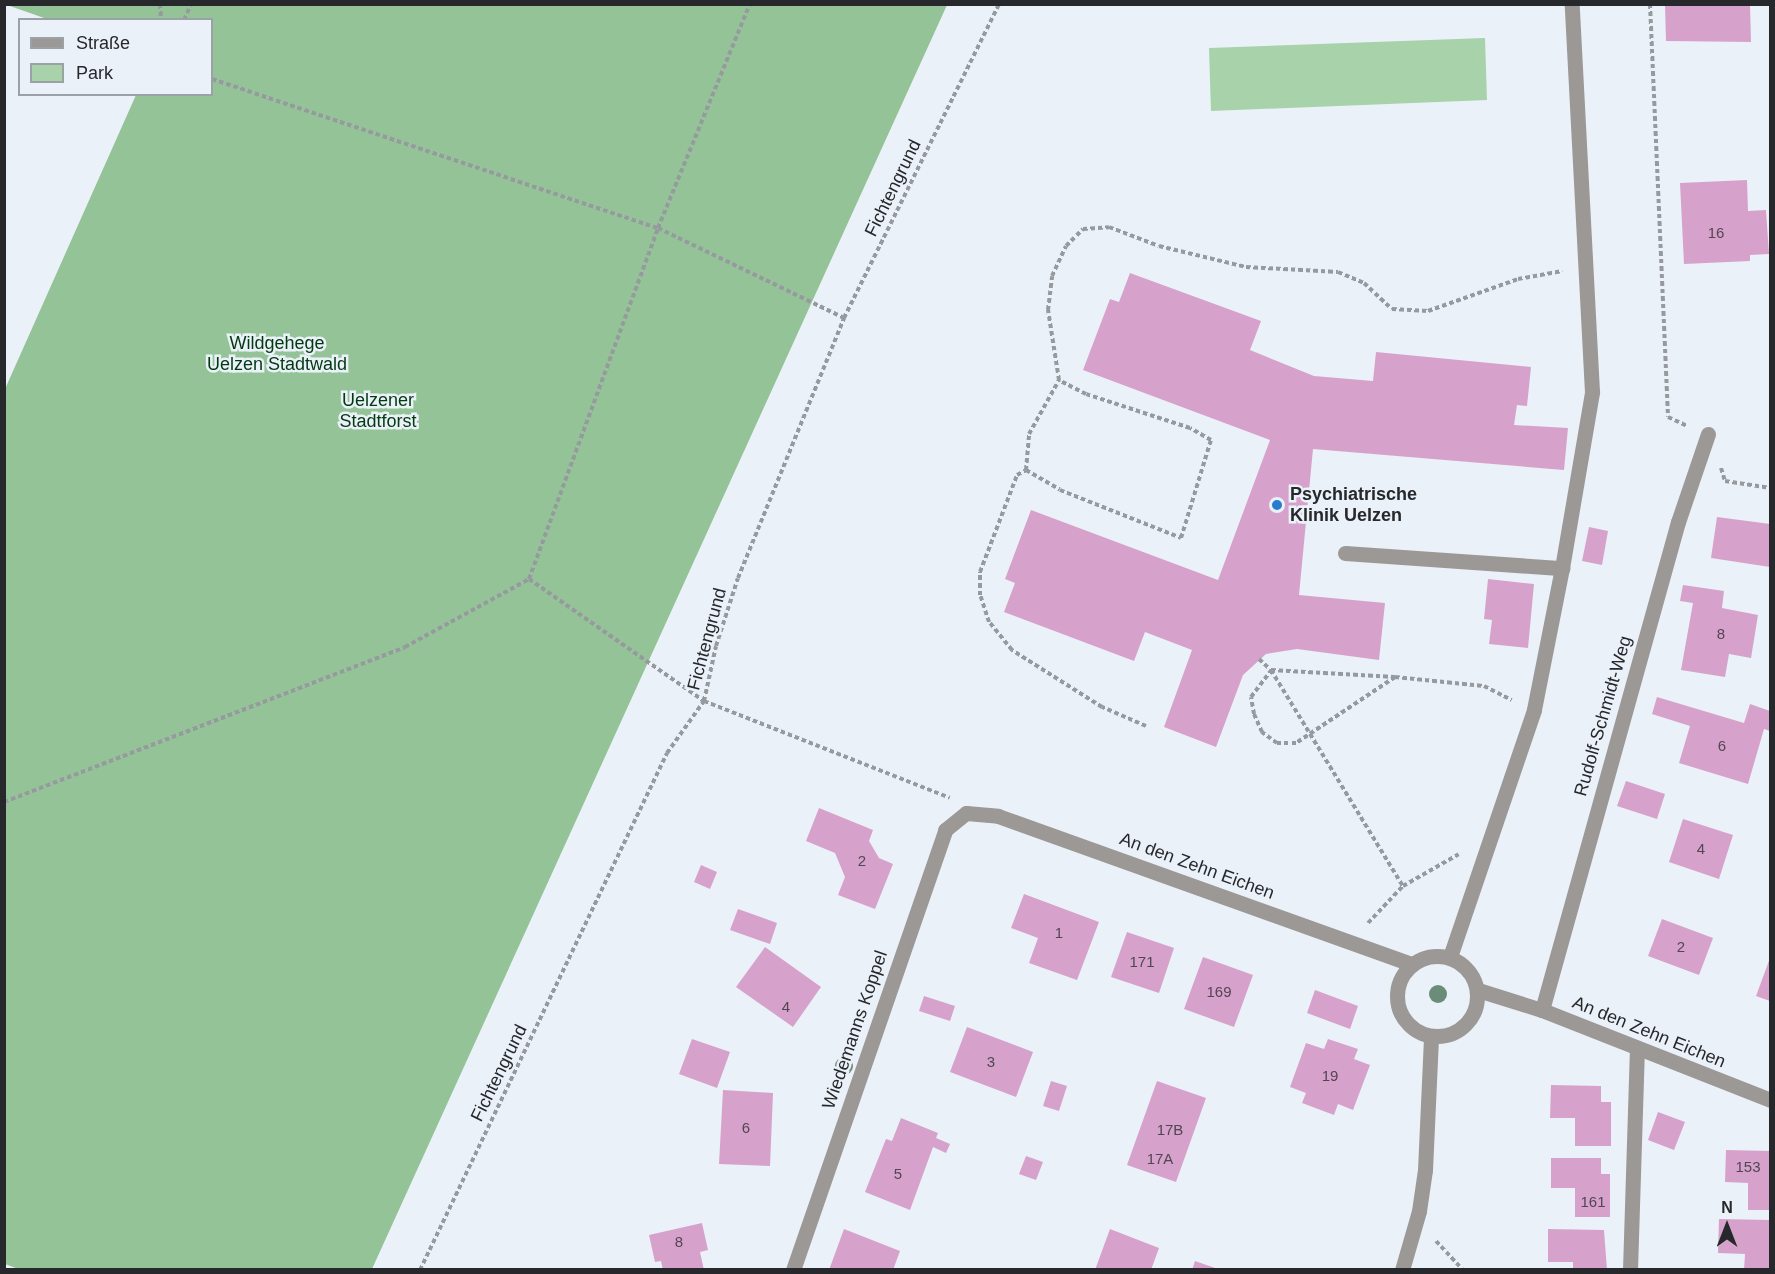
<!DOCTYPE html>
<html>
<head>
<meta charset="utf-8">
<style>
	body { margin:0 }
	#map { position:relative; width:1775px; height:1274px; overflow:hidden; background:#ebf1f8; font-family:Helvetica,sans-serif }
	div>[style] { position:absolute }
	.green>* { inset:0; background:#a7d2aa }
	.forest>* { inset:0; background:#93c397 }
	.building>* { inset:0; background:#d6a2cb }
	.path>* { height:4px; margin-top:-2px; transform-origin:0; background:repeating-linear-gradient(90deg,#969a9f 0 4.5px,transparent 0 7.5px) }
	.minor>* { height:15px; margin:-7.5px; padding:0 7.5px; transform-origin:7.5px; border-radius:7.5px; background:#9c9896 }
	.minor>.ring { margin:-7.5px; padding:0; box-sizing:content-box; background:none; border:15px solid #9c9896; border-radius:50% }
	.trees>* { width:18px; height:18px; margin:-9px; border-radius:50%; background:#6b8c78 }
	.dots>* { width:16px; height:16px; translate:-50% -50%; box-sizing:border-box; border:3px solid #ebf1f8; border-radius:50% }
	span { translate:-50% -50%; white-space:nowrap; text-align:center; line-height:1.15; -webkit-text-stroke:5px #ebf1f8; paint-order:stroke }
	.number-label { font-size:15px; color:#524653 }
	.number-label span { -webkit-text-stroke-width:0 }
	.street-label { font-size:18px; color:#26282b }
	.park-label { font-size:18px; color:#023a10 }
	.poi-label { font-size:18px; color:#26282b; font-weight:700 }
	.left { translate:0 -50%; text-align:left }
	.frame { position:absolute; inset:0; border:6px solid #26282b; pointer-events:none }
	.legend { position:absolute; left:18px; top:18px; width:195px; height:78px; box-sizing:border-box; background:#ebf1f8; border:2px solid #9ca1a6; margin:0; padding:8px 10px; list-style:none; font-size:18px; color:#26282b }
	.legend li { display:flex; align-items:center; gap:12px; height:30px }
	.legend b { width:30px; border:2px solid #9ca1a6 }
	.north { position:absolute; left:1697px; top:1196px; width:60px; height:60px; -webkit-text-stroke:4px #ebf1f8; paint-order:stroke; rotate:0deg; font-size:16px; font-weight:700; line-height:24px; text-align:center; color:#26282b }
	.north::after { content:''; display:block; margin:auto; width:21px; height:27px; background:#26282b; clip-path:polygon(50% 0,100% 100%,50% 72%,0 100%) }
</style>
</head>
<body>
<div id="map">
	<div class="green">
		<div style="clip-path:polygon(1485px 38px,1487px 100px,1211px 111px,1209px 48px)"></div>
	</div>
	<div class="forest">
		<div style="clip-path:polygon(7px 5px,947px 5px,372px 1269px,21px 1270px,5px 1264px,5px 389px,136px 95px,212px 94px,212px 20px,47px 19px)"></div>
	</div>
	<div class="building">
		<div style="clip-path:polygon(1665px 5px,1750px 5px,1751px 42px,1666px 41px)"></div>
		<div style="clip-path:polygon(1747px 180px,1748px 211px,1766px 210px,1769px 254px,1750px 255px,1750px 261px,1684px 264px,1680px 183px)"></div>
		<div style="clip-path:polygon(1130px 273px,1261px 321px,1250px 350px,1314px 376px,1373px 381px,1376px 352px,1531px 367px,1527px 406px,1517px 405px,1514px 425px,1568px 428px,1564px 470px,1313px 449px,1299px 595px,1385px 603px,1379px 660px,1297px 649px,1266px 654px,1243px 675px,1216px 747px,1164px 727px,1192px 650px,1145px 632px,1134px 661px,1004px 612px,1015px 583px,1005px 579px,1031px 510px,1218px 580px,1270px 440px,1083px 370px,1110px 299px,1119px 302px)"></div>
		<div style="clip-path:polygon(1717px 517px,1770px 524px,1770px 567px,1711px 558px)"></div>
		<div style="clip-path:polygon(1589px 527px,1608px 531px,1602px 565px,1582px 561px)"></div>
		<div style="clip-path:polygon(1488px 579px,1534px 584px,1528px 648px,1489px 644px,1492px 620px,1484px 619px)"></div>
		<div style="clip-path:polygon(1683px 585px,1724px 591px,1722px 608px,1758px 615px,1751px 658px,1729px 654px,1725px 677px,1681px 670px,1693px 603px,1680px 601px)"></div>
		<div style="clip-path:polygon(1657px 697px,1744px 723px,1750px 704px,1770px 711px,1770px 731px,1764px 729px,1748px 784px,1679px 763px,1690px 726px,1652px 714px)"></div>
		<div style="clip-path:polygon(1626px 781px,1665px 794px,1657px 819px,1617px 806px)"></div>
		<div style="clip-path:polygon(819px 808px,873px 830px,869px 841px,879px 858px,893px 864px,875px 909px,838px 895px,845px 877px,835px 853px,806px 841px)"></div>
		<div style="clip-path:polygon(1683px 819px,1733px 835px,1719px 879px,1669px 862px)"></div>
		<div style="clip-path:polygon(701px 865px,717px 872px,710px 889px,694px 882px)"></div>
		<div style="clip-path:polygon(1024px 894px,1099px 922px,1077px 980px,1029px 963px,1038px 938px,1011px 928px)"></div>
		<div style="clip-path:polygon(738px 909px,777px 923px,770px 944px,730px 930px)"></div>
		<div style="clip-path:polygon(1662px 919px,1713px 938px,1699px 975px,1648px 956px)"></div>
		<div style="clip-path:polygon(1127px 932px,1174px 948px,1159px 993px,1111px 977px)"></div>
		<div style="clip-path:polygon(765px 947px,821px 987px,793px 1027px,736px 987px)"></div>
		<div style="clip-path:polygon(1203px 957px,1253px 975px,1234px 1027px,1184px 1009px)"></div>
		<div style="clip-path:polygon(1770px 958px,1770px 1001px,1756px 996px)"></div>
		<div style="clip-path:polygon(1315px 990px,1358px 1006px,1350px 1029px,1307px 1013px)"></div>
		<div style="clip-path:polygon(924px 996px,955px 1006px,950px 1021px,919px 1011px)"></div>
		<div style="clip-path:polygon(967px 1027px,1033px 1052px,1016px 1097px,950px 1072px)"></div>
		<div style="clip-path:polygon(692px 1039px,730px 1052px,717px 1088px,679px 1074px)"></div>
		<div style="clip-path:polygon(1328px 1039px,1358px 1049px,1354px 1059px,1370px 1065px,1353px 1110px,1338px 1104px,1334px 1115px,1302px 1103px,1306px 1093px,1290px 1087px,1306px 1043px,1324px 1049px)"></div>
		<div style="clip-path:polygon(1051px 1081px,1067px 1086px,1059px 1111px,1043px 1106px)"></div>
		<div style="clip-path:polygon(1157px 1081px,1206px 1098px,1176px 1182px,1127px 1165px)"></div>
		<div style="clip-path:polygon(1551px 1085px,1601px 1086px,1601px 1102px,1611px 1102px,1611px 1146px,1575px 1146px,1575px 1118px,1550px 1118px)"></div>
		<div style="clip-path:polygon(723px 1090px,773px 1093px,770px 1166px,719px 1164px)"></div>
		<div style="clip-path:polygon(1658px 1112px,1685px 1122px,1674px 1150px,1648px 1140px)"></div>
		<div style="clip-path:polygon(901px 1118px,938px 1133px,936px 1138px,950px 1144px,946px 1153px,933px 1147px,910px 1210px,865px 1192px,886px 1139px,892px 1141px)"></div>
		<div style="clip-path:polygon(1726px 1150px,1770px 1151px,1770px 1210px,1748px 1210px,1748px 1183px,1725px 1182px)"></div>
		<div style="clip-path:polygon(1026px 1156px,1043px 1162px,1036px 1180px,1019px 1174px)"></div>
		<div style="clip-path:polygon(1551px 1158px,1601px 1158px,1601px 1174px,1610px 1174px,1610px 1217px,1575px 1217px,1575px 1188px,1551px 1188px)"></div>
		<div style="clip-path:polygon(1719px 1219px,1770px 1220px,1770px 1270px,1744px 1270px,1745px 1254px,1718px 1253px)"></div>
		<div style="clip-path:polygon(702px 1223px,708px 1250px,700px 1252px,704px 1270px,663px 1270px,661px 1261px,655px 1262px,649px 1235px)"></div>
		<div style="clip-path:polygon(844px 1229px,900px 1251px,893px 1270px,829px 1270px)"></div>
		<div style="clip-path:polygon(1110px 1229px,1159px 1248px,1151px 1270px,1095px 1270px)"></div>
		<div style="clip-path:polygon(1548px 1229px,1604px 1230px,1607px 1270px,1573px 1270px,1573px 1262px,1548px 1262px)"></div>
		<div style="clip-path:polygon(1195px 1261px,1218px 1269px,1218px 1270px,1192px 1270px)"></div>
	</div>
	<div class="path">
		<div style="left:160px;top:4px;width:16px;rotate:86deg"></div>
		<div style="left:1650px;top:4px;width:413px;rotate:87.5deg"></div>
		<div style="left:1668px;top:417px;width:21px;rotate:25deg"></div>
		<div style="left:184px;top:20px;width:17px;rotate:-66deg"></div>
		<div style="left:212px;top:79px;width:470px;rotate:18.5deg"></div>
		<div style="left:658px;top:228px;width:207px;rotate:25.8deg"></div>
		<div style="left:1721px;top:468px;width:14px;rotate:73deg"></div>
		<div style="left:1725px;top:481px;width:46px;rotate:8.8deg"></div>
		<div style="left:1026px;top:470px;width:39px;rotate:30deg"></div>
		<div style="left:1060px;top:490px;width:130px;rotate:21.6deg"></div>
		<div style="left:1181px;top:538px;width:102px;rotate:-73deg"></div>
		<div style="left:1211px;top:440px;width:24px;rotate:-150deg"></div>
		<div style="left:1190px;top:428px;width:109px;rotate:-161.9deg"></div>
		<div style="left:1086px;top:394px;width:30px;rotate:-153deg"></div>
		<div style="left:529px;top:579px;width:374px;rotate:-69.8deg"></div>
		<div style="left:658px;top:228px;width:242px;rotate:-67.7deg"></div>
		<div style="left:1259px;top:659px;width:16px;rotate:43deg"></div>
		<div style="left:1271px;top:670px;width:253px;rotate:58.6deg"></div>
		<div style="left:1395px;top:677px;width:119px;rotate:146.3deg"></div>
		<div style="left:1296px;top:743px;width:19px;rotate:180deg"></div>
		<div style="left:1277px;top:743px;width:19px;rotate:-144deg"></div>
		<div style="left:1262px;top:732px;width:20px;rotate:-114deg"></div>
		<div style="left:1254px;top:714px;width:17px;rotate:-100deg"></div>
		<div style="left:1251px;top:697px;width:34px;rotate:-53deg"></div>
		<div style="left:1271px;top:670px;width:124px;rotate:3.2deg"></div>
		<div style="left:1395px;top:677px;width:89px;rotate:5.8deg"></div>
		<div style="left:1484px;top:686px;width:31px;rotate:27deg"></div>
		<div style="left:1146px;top:726px;width:48px;rotate:-156.6deg"></div>
		<div style="left:1102px;top:707px;width:107px;rotate:-147.7deg"></div>
		<div style="left:1012px;top:650px;width:36px;rotate:-129deg"></div>
		<div style="left:989px;top:622px;width:28px;rotate:-108deg"></div>
		<div style="left:980px;top:595px;width:23px;rotate:-90deg"></div>
		<div style="left:980px;top:572px;width:104px;rotate:-69.1deg"></div>
		<div style="left:1017px;top:475px;width:10px;rotate:-29deg"></div>
		<div style="left:1026px;top:470px;width:36px;rotate:-85deg"></div>
		<div style="left:1029px;top:434px;width:62px;rotate:-60.9deg"></div>
		<div style="left:1059px;top:380px;width:71px;rotate:-98.9deg"></div>
		<div style="left:1048px;top:310px;width:34px;rotate:-83deg"></div>
		<div style="left:1052px;top:276px;width:33px;rotate:-65deg"></div>
		<div style="left:1066px;top:246px;width:24px;rotate:-45deg"></div>
		<div style="left:1083px;top:229px;width:26px;rotate:-4deg"></div>
		<div style="left:1109px;top:227px;width:53px;rotate:20.8deg"></div>
		<div style="left:1159px;top:246px;width:89px;rotate:13.6deg"></div>
		<div style="left:1246px;top:267px;width:92px;rotate:3.1deg"></div>
		<div style="left:1338px;top:272px;width:28px;rotate:23deg"></div>
		<div style="left:1364px;top:283px;width:38px;rotate:43deg"></div>
		<div style="left:1392px;top:309px;width:36px;rotate:3deg"></div>
		<div style="left:1428px;top:311px;width:96px;rotate:-19.6deg"></div>
		<div style="left:1518px;top:279px;width:45px;rotate:-10.3deg"></div>
		<div style="left:4px;top:802px;width:430px;rotate:-21.1deg"></div>
		<div style="left:405px;top:647px;width:141px;rotate:-28.7deg"></div>
		<div style="left:529px;top:579px;width:213px;rotate:34.9deg"></div>
		<div style="left:704px;top:701px;width:264px;rotate:21.5deg"></div>
		<div style="left:1368px;top:923px;width:51px;rotate:-46.6deg"></div>
		<div style="left:1403px;top:886px;width:64px;rotate:-29.7deg"></div>
		<div style="left:1436px;top:1241px;width:40px;rotate:47deg"></div>
		<div style="left:420px;top:1270px;width:573px;rotate:-64.46deg"></div>
		<div style="left:667px;top:753px;width:64px;rotate:-54.6deg"></div>
		<div style="left:704px;top:701px;width:56px;rotate:-77.7deg"></div>
		<div style="left:716px;top:646px;width:71px;rotate:-72.1deg"></div>
		<div style="left:738px;top:578px;width:281px;rotate:-67.8deg"></div>
		<div style="left:844px;top:318px;width:350px;rotate:-63.7deg"></div>
	</div>
	<div class="minor">
		<div style="left:1345px;top:553px;width:218px;rotate:4deg"></div>
		<div style="left:1562px;top:568px;width:145px;rotate:101.2deg"></div>
		<div style="left:1534px;top:710px;width:261px;rotate:108.8deg"></div>
		<div style="left:1562px;top:568px;width:179px;rotate:-80.3deg"></div>
		<div style="left:1592px;top:392px;width:389px;rotate:-93deg"></div>
		<div class="ring" style="left:1397px;top:956px;width:65px;height:65px"></div>
		<div style="left:1478px;top:990px;width:67px;rotate:17.4deg"></div>
		<div style="left:1542px;top:1010px;width:245px;rotate:21.5deg"></div>
		<div style="left:1542px;top:1010px;width:507px;rotate:-74.43deg"></div>
		<div style="left:1678px;top:522px;width:93px;rotate:-71.2deg"></div>
		<div style="left:793px;top:1270px;width:466px;rotate:-70.9deg"></div>
		<div style="left:945px;top:830px;width:27px;rotate:-39deg"></div>
		<div style="left:966px;top:813px;width:32px;rotate:5deg"></div>
		<div style="left:998px;top:816px;width:440px;rotate:19.7deg"></div>
		<div style="left:1402px;top:1270px;width:61px;rotate:-73.9deg"></div>
		<div style="left:1419px;top:1211px;width:41px;rotate:-81.7deg"></div>
		<div style="left:1425px;top:1170px;width:134px;rotate:-87.4deg"></div>
		<div style="left:1630px;top:1270px;width:220px;rotate:-88.2deg"></div>
	</div>
	<div class="trees">
		<div style="left:1438px;top:994px"></div>
		<div style="left:844px;top:1066px"></div>
	</div>
	<div class="dots">
		<div style="left:1277px;top:505px;background:#247ecb"></div>
	</div>
	<div class="number-label">
		<span style="left:1716px;top:233px">16</span>
		<span style="left:1721px;top:634px">8</span>
		<span style="left:1722px;top:746px">6</span>
		<span style="left:1701px;top:849px">4</span>
		<span style="left:862px;top:861px">2</span>
		<span style="left:1059px;top:933px">1</span>
		<span style="left:1681px;top:947px">2</span>
		<span style="left:1142px;top:962px">171</span>
		<span style="left:1219px;top:992px">169</span>
		<span style="left:786px;top:1007px">4</span>
		<span style="left:991px;top:1062px">3</span>
		<span style="left:1330px;top:1076px">19</span>
		<span style="left:746px;top:1128px">6</span>
		<span style="left:1170px;top:1130px">17B</span>
		<span style="left:1160px;top:1159px">17A</span>
		<span style="left:1748px;top:1167px">153</span>
		<span style="left:898px;top:1174px">5</span>
		<span style="left:1593px;top:1202px">161</span>
		<span style="left:679px;top:1242px">8</span>
	</div>
	<div class="street-label">
		<span style="left:893px;top:188px;rotate:-64deg">Fichtengrund</span>
		<span style="left:707px;top:639px;rotate:-75deg">Fichtengrund</span>
		<span style="left:1603px;top:716px;rotate:-74deg">Rudolf-Schmidt-Weg</span>
		<span style="left:1197px;top:866px;rotate:20deg">An den Zehn Eichen</span>
		<span style="left:855px;top:1030px;rotate:-71deg">Wiedemanns Koppel</span>
		<span style="left:1649px;top:1032px;rotate:22deg">An den Zehn Eichen</span>
		<span style="left:499px;top:1073px;rotate:-64deg">Fichtengrund</span>
	</div>
	<div class="park-label">
		<span style="left:277px;top:354px">Wildgehege<br>Uelzen Stadtwald</span>
		<span style="left:378px;top:411px">Uelzener<br>Stadtforst</span>
	</div>
	<div class="poi-label">
		<span class="left" style="left:1290px;top:505px">Psychiatrische<br>Klinik Uelzen</span>
	</div>
	<div class="frame"></div>
	<ul class="legend">
	<li><b style="height:8px;background:#9c9896"></b>Straße</li>
	<li><b style="height:16px;background:#a7d2aa"></b>Park</li>
	</ul>
	<div class="north">N</div>
</div>
</body>
</html>
